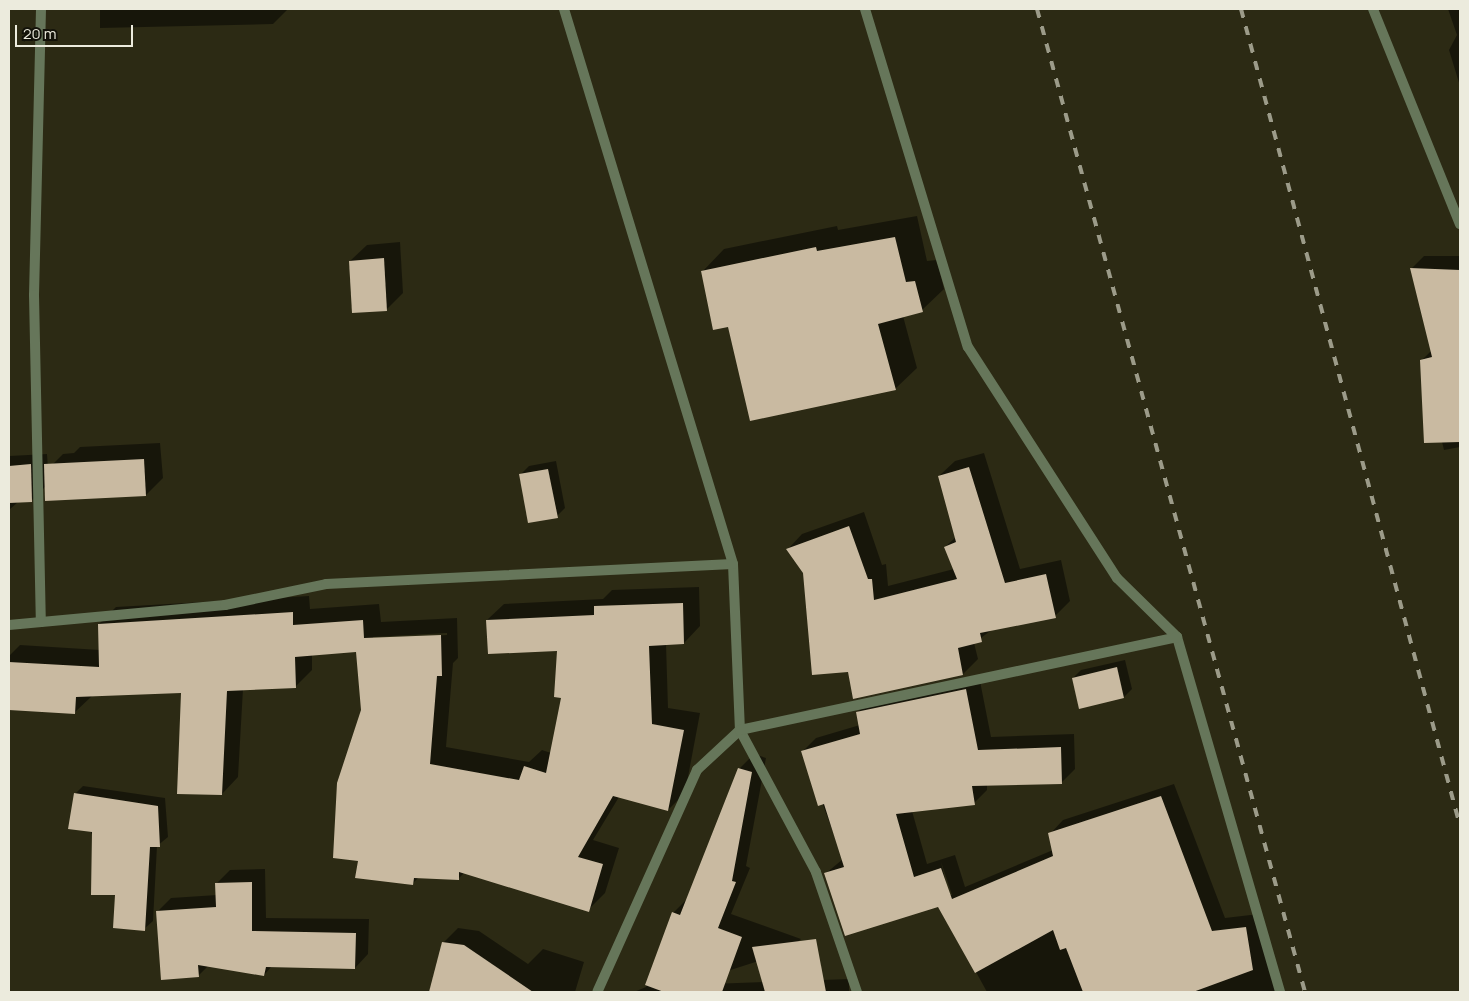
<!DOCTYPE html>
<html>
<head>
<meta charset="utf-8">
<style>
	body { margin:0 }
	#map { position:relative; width:1469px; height:1001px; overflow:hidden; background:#2c2a14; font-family:Manrope,sans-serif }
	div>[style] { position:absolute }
	.shadow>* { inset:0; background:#0007 }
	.building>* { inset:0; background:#c9baa1 }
	.street>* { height:10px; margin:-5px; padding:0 5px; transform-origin:5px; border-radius:5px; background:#66765a }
	.rail>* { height:4px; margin-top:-2px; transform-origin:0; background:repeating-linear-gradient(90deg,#9c9b89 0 9px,transparent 0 18px) }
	span { translate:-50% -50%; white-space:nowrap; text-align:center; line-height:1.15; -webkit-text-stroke:5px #131209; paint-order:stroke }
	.frame { position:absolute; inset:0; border:10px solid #ecebdd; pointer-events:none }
	.scale { position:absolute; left:15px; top:25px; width:118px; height:22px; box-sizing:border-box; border:2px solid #ecebdd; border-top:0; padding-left:6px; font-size:15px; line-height:18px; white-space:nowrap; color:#ecebdd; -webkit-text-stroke:4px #131209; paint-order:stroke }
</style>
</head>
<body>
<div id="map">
	<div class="shadow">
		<div style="clip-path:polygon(100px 9px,288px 9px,273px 24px,100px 28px)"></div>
		<div style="clip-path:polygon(1448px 9px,1460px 9px,1460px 86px,1449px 50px,1457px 35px)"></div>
		<div style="clip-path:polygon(917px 216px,927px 261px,937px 260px,944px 289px,922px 310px,903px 316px,917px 368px,895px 389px,729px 326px,703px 271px,724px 249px,837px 226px,838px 230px)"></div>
		<div style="clip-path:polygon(400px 242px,403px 293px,386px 310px,350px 261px,367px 245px)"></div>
		<div style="clip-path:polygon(1424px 256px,1460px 256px,1460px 447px,1444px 450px,1422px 360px,1432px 350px,1411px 269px)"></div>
		<div style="clip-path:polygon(160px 443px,163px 478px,146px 495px,46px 486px,31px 501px,18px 502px,9px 510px,9px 456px,47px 454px,48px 469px,63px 454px,74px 453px,80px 447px)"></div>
		<div style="clip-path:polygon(984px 453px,1020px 569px,1061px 560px,1070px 601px,1055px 616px,993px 629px,974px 643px,978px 659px,963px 674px,804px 572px,788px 549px,802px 534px,864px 512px,882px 565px,886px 564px,888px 586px,954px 569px,945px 547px,956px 537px,939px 476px,955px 461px)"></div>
		<div style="clip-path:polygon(556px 461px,565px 508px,557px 516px,520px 475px,529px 466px)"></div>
		<div style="clip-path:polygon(evenodd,699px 587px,700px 626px,684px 643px,666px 644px,668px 708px,700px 713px,685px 793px,668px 810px,619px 797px,593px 840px,619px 848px,605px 893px,588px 910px,465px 872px,458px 879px,419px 877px,412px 884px,359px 860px,363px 710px,358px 650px,312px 654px,312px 670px,296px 686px,243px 689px,238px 777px,222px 794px,182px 691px,92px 696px,74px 713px,9px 708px,9px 656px,20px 645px,100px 650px,99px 624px,116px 607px,309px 596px,310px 609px,379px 604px,381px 622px,457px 618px,458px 658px,453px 663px,446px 747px,529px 762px,542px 750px,551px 753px,563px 697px,558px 650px,487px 620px,504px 604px,603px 599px,612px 590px,699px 587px,447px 633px,447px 635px,373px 639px,373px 637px,447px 633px)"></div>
		<div style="clip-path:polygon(1125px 660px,1132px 689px,1124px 697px,1073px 678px,1081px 670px)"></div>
		<div style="clip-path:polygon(evenodd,979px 676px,991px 737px,1074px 734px,1075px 769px,1061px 783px,987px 784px,987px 790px,974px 803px,912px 811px,927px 864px,955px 855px,965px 887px,1053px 850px,1050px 834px,1063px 820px,1174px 784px,1225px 918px,1259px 914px,1276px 992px,987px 992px,939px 905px,825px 874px,843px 859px,803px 751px,816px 738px,860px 725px,857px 713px,871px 699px,979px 676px,941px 862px,952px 895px,949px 895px,941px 862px)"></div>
		<div style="clip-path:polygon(754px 754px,766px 758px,746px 866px,750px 868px,731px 914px,801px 939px,787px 952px,684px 985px,849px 979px,849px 992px,634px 992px,646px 987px,673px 913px,687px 899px,739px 769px)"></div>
		<div style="clip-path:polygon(83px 786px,165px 798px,168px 837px,157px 846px,153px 921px,144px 929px,117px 894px,75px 794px)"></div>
		<div style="clip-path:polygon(265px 869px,266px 918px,369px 919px,368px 954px,355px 968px,272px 966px,264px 975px,209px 965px,198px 976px,157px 912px,171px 898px,217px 895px,216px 884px,230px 870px)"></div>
		<div style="clip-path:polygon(458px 928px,479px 931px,528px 964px,543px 949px,584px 962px,575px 992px,430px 992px,443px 943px)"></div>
	</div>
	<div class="building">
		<div style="clip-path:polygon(895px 237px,906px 282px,915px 281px,923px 312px,878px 324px,896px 390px,750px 421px,728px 327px,713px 330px,701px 271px,816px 247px,817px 251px)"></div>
		<div style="clip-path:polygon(384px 258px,387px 311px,352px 313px,349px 261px)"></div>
		<div style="clip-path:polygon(1410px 268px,1460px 270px,1460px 442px,1424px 443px,1420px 360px,1432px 357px)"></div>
		<div style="clip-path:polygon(144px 459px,146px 496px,45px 501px,44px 464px)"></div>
		<div style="clip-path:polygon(31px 464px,32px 502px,9px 503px,9px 466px)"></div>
		<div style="clip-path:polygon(969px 467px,1005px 583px,1046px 574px,1056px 618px,980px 633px,982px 642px,958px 648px,963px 675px,853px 699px,848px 672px,812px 675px,803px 573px,786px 549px,849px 526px,868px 579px,872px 579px,874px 600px,957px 579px,944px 547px,956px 542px,938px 476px)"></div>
		<div style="clip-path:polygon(548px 469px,558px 518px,528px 523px,519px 474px)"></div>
		<div style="clip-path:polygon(683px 603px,684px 644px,649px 646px,652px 724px,684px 730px,668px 811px,613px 796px,578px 857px,603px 864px,589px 912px,459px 872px,459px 880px,414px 878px,413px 885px,355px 878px,358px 861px,333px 858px,337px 783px,361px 710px,356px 652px,295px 657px,296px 688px,227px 691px,222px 795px,177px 794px,181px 693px,76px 697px,75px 714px,9px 710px,9px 662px,99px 667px,98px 624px,293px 612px,293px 625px,363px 620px,364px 638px,441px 635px,442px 676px,437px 676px,430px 764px,519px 780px,524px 766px,546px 773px,561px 698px,554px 697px,557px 651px,488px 654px,486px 620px,594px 615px,594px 606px)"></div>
		<div style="clip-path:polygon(1117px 667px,1124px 698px,1079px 709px,1072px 678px)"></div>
		<div style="clip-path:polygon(966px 689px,978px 750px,1061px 747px,1062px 784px,972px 786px,975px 805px,896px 814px,914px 877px,941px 868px,952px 899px,1053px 856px,1048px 833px,1161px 796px,1212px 931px,1246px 927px,1253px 970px,1193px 992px,1083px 992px,1066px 948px,1060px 950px,1053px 930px,975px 973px,938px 907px,845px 936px,824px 873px,844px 867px,824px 804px,818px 806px,801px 751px,860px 734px,856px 712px)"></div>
		<div style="clip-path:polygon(738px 768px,752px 772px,732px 881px,736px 882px,718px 928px,742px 937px,722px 992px,664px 992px,645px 985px,672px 912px,680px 915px)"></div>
		<div style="clip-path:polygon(74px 793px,158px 806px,160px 847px,150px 847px,145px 931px,113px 928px,115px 895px,91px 895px,92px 832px,68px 829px)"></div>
		<div style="clip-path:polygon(252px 882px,252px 931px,356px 933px,355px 969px,266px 967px,264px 976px,198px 965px,199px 977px,161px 980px,156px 911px,216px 907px,215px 883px)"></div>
		<div style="clip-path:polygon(816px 939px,826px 992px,765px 992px,752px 947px)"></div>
		<div style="clip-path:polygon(442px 942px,464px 945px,533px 992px,429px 992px)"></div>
	</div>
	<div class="street">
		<div style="left:41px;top:9px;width:286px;rotate:91.4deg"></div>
		<div style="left:34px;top:295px;width:327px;rotate:88.8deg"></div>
		<div style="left:564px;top:9px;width:580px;rotate:73.06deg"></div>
		<div style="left:733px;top:564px;width:166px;rotate:87.6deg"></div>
		<div style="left:740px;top:730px;width:59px;rotate:137.1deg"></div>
		<div style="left:697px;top:770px;width:243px;rotate:114.2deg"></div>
		<div style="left:865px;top:9px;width:353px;rotate:73.1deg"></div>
		<div style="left:968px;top:347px;width:275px;rotate:57.2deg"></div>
		<div style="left:1117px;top:578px;width:84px;rotate:44.5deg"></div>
		<div style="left:1177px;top:637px;width:370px;rotate:73.8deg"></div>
		<div style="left:1373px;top:9px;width:232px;rotate:68deg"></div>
		<div style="left:9px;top:625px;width:217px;rotate:-5.3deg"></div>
		<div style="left:225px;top:605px;width:103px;rotate:-11.7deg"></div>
		<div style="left:326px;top:584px;width:407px;rotate:-2.8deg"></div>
		<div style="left:857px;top:992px;width:127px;rotate:-108.9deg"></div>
		<div style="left:816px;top:872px;width:161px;rotate:-118.2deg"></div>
		<div style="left:740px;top:730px;width:447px;rotate:-12deg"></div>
	</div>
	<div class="rail">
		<div style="left:1037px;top:9px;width:1019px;rotate:74.75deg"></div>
		<div style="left:1241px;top:9px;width:846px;rotate:74.99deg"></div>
	</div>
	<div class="frame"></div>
	<div class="scale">20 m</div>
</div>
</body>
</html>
